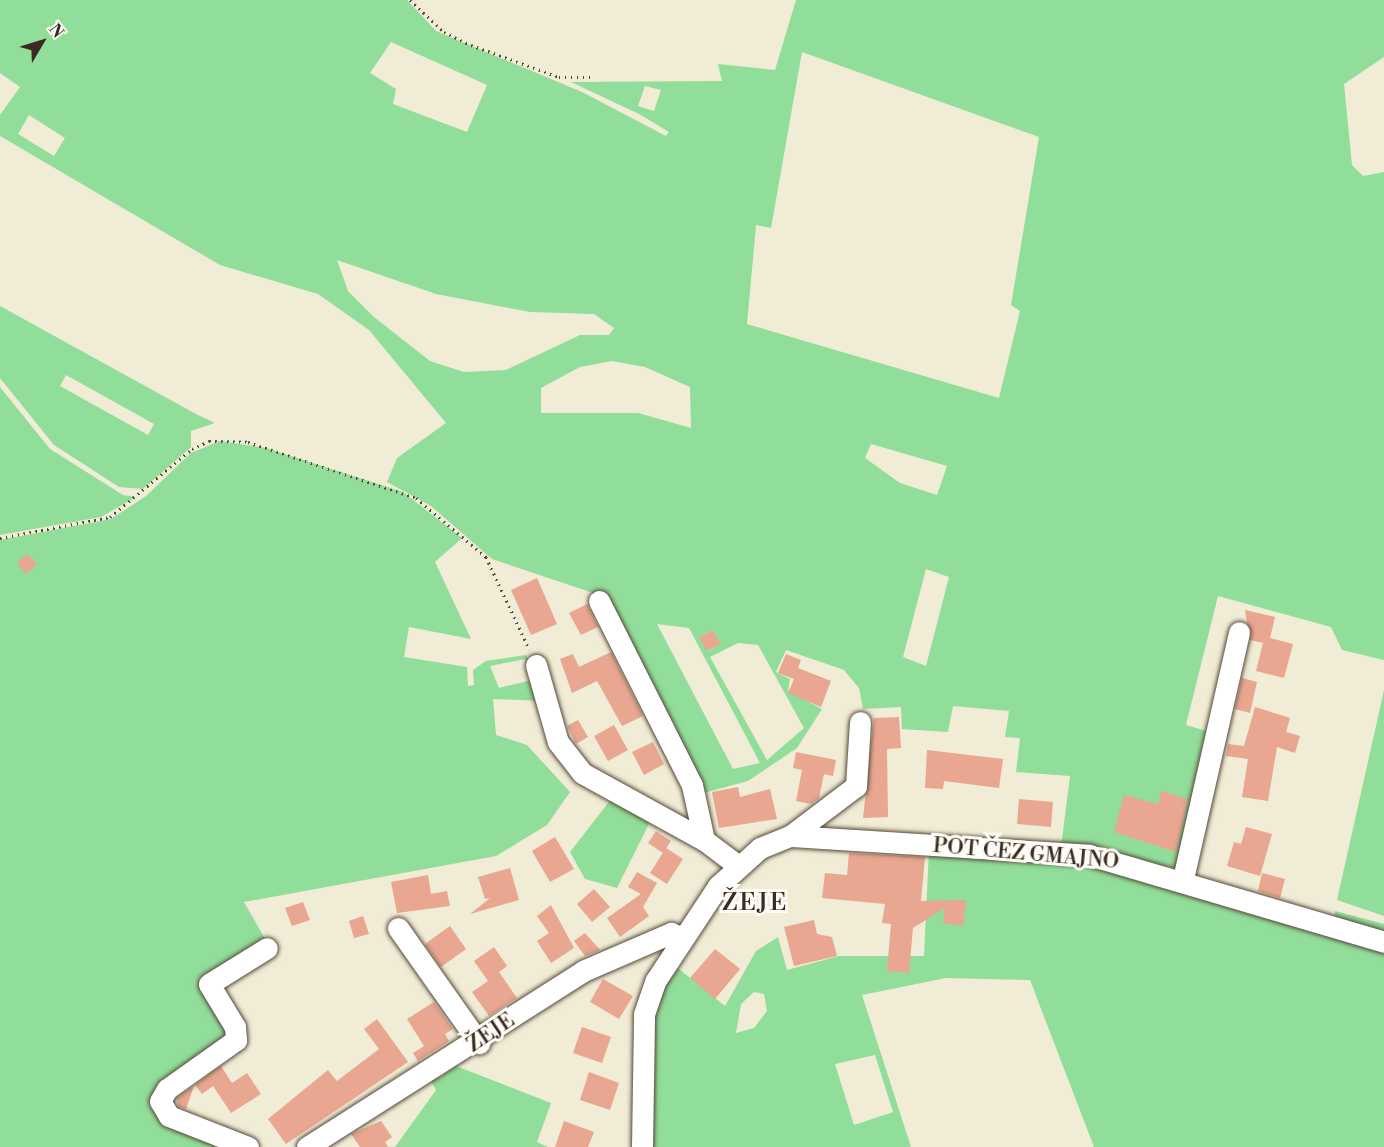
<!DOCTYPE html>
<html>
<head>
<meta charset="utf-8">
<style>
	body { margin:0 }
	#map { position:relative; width:1384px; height:1147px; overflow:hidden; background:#f0ecd5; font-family:"Libre Bodoni",serif }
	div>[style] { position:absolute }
	.green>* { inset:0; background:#91dd9a }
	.building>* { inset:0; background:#e9a690 }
	.path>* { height:3px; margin-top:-1.5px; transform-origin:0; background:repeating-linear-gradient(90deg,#564739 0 1.5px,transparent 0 6px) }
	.roads { filter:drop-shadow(0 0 2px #564739) drop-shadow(0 0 2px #564739) }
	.minor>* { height:21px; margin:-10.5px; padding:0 10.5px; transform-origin:10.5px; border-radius:10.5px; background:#fff }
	span { translate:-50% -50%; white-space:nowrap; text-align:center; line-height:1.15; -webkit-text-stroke:6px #fdfcf7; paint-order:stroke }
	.street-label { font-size:21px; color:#3b2a1e }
	.quarter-label { font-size:24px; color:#3b2a1e; letter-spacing:1.5px }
	.north { position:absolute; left:12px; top:12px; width:60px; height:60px; -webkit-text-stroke:4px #fdfcf7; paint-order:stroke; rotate:52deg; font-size:16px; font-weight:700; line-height:24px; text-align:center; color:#3b2a1e }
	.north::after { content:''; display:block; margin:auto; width:21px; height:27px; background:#3b2a1e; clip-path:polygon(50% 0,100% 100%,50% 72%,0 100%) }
</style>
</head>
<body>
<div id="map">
	<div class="green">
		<div style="clip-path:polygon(evenodd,0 0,407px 0,436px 31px,582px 92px,666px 136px,669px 132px,639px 114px,571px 82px,722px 81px,718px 64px,775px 70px,796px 0,1384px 0,1384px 57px,1344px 84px,1352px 165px,1363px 176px,1384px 172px,1384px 660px,1342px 650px,1331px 627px,1218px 596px,1186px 725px,1210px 732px,1177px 868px,1061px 847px,1070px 776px,1016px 772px,1020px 738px,1005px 737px,1009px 711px,953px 706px,948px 732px,902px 729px,901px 707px,863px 709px,859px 688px,844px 670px,786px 650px,776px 672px,790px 679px,788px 691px,822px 709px,797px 748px,748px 781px,700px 794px,602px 596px,492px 559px,431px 506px,387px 482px,397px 458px,446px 423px,369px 330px,318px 294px,220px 265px,0 136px,0 115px,20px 87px,0 73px,0 0,391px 42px,487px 85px,467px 132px,393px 104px,396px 89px,370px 73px,391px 42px,0 0,802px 52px,1039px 137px,1011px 305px,1020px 311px,999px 398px,747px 324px,756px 225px,771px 228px,802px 52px,0 0,645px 86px,661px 90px,654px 111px,638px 106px,645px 86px,0 0,29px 115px,65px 138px,54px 156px,18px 134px,29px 115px,0 0,337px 260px,436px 294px,530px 312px,594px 314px,614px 328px,609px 335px,580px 335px,506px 370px,464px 372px,430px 361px,374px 317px,348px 291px,337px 260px,0 0,612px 361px,645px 367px,690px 387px,691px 428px,638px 413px,541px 413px,541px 388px,580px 367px,612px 361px,0 0,871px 444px,947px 466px,937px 495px,900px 483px,865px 458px,871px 444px,0 0,926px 569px,949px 577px,926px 666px,903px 657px,926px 569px,0 0,657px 624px,689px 628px,760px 763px,733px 769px,657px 624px,0 0,712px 630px,720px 644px,708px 651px,699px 638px,712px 630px,0 0,738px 643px,758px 645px,804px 728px,767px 760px,710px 657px,738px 643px)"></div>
		<div style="clip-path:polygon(evenodd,0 306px,196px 414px,215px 423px,191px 431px,191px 447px,143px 489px,119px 487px,54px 445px,0 378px,0 306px,66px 375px,154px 424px,148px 435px,60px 386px,66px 375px)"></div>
		<div style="clip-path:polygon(0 387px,50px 449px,123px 495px,136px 497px,101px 517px,0 535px)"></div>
		<div style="clip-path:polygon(evenodd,220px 441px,266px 448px,403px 492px,462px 538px,435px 562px,471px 639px,409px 627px,404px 657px,467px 667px,468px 686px,474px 685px,473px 670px,486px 661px,526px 655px,545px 701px,493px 699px,496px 735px,527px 745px,570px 792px,547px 825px,496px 856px,244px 902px,268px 944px,199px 979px,232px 1029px,155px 1097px,220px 1138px,213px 1147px,0 1147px,0 540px,111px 519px,146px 496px,191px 453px,220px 441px,525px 659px,532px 680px,499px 688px,490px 666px,525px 659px)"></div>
		<div style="clip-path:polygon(1384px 690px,1384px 916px,1337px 900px)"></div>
		<div style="clip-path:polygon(612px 798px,652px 818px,617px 888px,585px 879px,570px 852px)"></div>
		<div style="clip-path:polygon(evenodd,929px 850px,1090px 859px,1384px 948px,1384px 1147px,1094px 1147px,1030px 980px,946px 978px,862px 995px,911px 1147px,649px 1147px,653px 1013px,670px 970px,679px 969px,725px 1006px,756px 951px,778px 937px,787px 970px,839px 956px,924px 956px,929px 850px,754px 992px,764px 994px,767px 1011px,754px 1028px,736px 1033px,741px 1004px,754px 992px,929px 850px,875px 1055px,893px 1112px,854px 1125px,835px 1064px,875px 1055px)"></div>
		<div style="clip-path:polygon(1335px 911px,1384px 924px,1384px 935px,1334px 921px)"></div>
		<div style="clip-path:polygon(456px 1066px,551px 1103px,537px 1142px,548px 1147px,395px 1147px,436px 1090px,429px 1077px,439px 1078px)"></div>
	</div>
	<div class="building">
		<div style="clip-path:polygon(27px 554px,37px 564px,26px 574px,17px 563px)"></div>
		<div style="clip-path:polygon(537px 578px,557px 624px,531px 635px,511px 590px)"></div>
		<div style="clip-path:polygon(587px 604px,598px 627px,581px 635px,569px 613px)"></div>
		<div style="clip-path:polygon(1245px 610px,1275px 617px,1270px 638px,1293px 644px,1284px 678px,1256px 671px,1263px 643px,1250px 640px)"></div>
		<div style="clip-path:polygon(712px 630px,721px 644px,707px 651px,699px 638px)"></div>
		<div style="clip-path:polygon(611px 652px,643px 716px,622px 726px,597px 681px,572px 693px,560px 659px,573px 654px,579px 667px)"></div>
		<div style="clip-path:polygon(786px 654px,801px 660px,798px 668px,831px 681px,821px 707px,788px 693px,794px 679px,778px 673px)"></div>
		<div style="clip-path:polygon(1242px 678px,1257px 682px,1250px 713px,1235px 709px)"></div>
		<div style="clip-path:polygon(1255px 707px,1290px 718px,1286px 732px,1300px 736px,1295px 753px,1277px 747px,1268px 801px,1242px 797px,1248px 759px,1226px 756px,1228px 744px,1244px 746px)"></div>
		<div style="clip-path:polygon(899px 717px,901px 748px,887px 749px,888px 817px,863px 818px,874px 718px)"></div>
		<div style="clip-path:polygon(578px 720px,588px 737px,576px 744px,567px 726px)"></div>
		<div style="clip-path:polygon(614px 725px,628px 750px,608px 761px,594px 736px)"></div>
		<div style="clip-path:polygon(653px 742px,664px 764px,644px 775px,632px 752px)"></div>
		<div style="clip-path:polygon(927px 750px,1003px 759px,999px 788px,944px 781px,943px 789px,925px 788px)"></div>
		<div style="clip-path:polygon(796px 752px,836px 760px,833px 776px,824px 774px,819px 798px,811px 804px,796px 801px,802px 770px,793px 768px)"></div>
		<div style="clip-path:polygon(738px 787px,740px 797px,770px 789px,777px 819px,719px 828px,712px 792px)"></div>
		<div style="clip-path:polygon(1161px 791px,1188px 799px,1176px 852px,1114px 832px,1124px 795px,1158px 804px)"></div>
		<div style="clip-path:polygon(1019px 799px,1053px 802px,1051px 827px,1017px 824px)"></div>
		<div style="clip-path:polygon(1246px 827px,1272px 834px,1260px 876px,1227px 866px,1234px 842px,1241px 844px)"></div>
		<div style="clip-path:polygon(656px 831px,671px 841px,663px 853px,648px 843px)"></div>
		<div style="clip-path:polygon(555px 837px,574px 869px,550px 882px,532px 851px)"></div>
		<div style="clip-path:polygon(666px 848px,683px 859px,667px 884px,650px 873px)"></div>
		<div style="clip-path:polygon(849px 853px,925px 857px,921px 901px,966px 900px,963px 926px,943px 923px,945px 908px,913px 928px,909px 973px,887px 971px,891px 924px,882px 923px,885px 904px,822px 898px,825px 873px,847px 875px)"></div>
		<div style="clip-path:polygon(510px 868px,519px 900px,470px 914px,490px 898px,485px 899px,478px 877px)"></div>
		<div style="clip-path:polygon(637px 872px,657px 883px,643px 907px,649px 916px,620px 937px,607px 918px,641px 894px,628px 887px)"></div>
		<div style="clip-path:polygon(1262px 873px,1285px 879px,1280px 898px,1258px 891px)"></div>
		<div style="clip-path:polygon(428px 875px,431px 894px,447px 891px,450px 906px,397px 913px,391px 882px)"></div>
		<div style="clip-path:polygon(594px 889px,610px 907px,592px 922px,577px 904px)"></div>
		<div style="clip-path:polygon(303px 902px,310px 920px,292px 926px,285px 908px)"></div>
		<div style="clip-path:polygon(551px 905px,574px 948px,551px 963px,537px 941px,549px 933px,537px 916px)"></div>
		<div style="clip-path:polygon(363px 916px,369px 934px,354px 938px,349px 921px)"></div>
		<div style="clip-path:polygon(814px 920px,817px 934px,832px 937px,837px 956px,794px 966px,784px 927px)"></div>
		<div style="clip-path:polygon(450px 926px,466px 949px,441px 967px,425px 944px)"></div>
		<div style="clip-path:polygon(585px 933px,600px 950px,585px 956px,574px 941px)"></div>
		<div style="clip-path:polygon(494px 947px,507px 966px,499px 972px,517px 998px,489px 1016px,472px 992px,488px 981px,474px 961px)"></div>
		<div style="clip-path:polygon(715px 949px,740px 969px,715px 999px,690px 978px)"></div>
		<div style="clip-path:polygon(603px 979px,633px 996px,619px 1019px,590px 1002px)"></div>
		<div style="clip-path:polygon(434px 1002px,453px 1029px,445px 1034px,449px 1041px,418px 1061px,413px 1053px,424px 1046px,407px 1019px)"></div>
		<div style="clip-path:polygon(377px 1019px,408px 1062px,286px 1144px,268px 1119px,328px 1070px,337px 1081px,379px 1049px,364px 1029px)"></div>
		<div style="clip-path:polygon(582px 1027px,611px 1037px,602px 1063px,573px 1053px)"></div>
		<div style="clip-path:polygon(221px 1066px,232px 1083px,247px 1073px,261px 1094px,231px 1113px,213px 1086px,202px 1094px,195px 1085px)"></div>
		<div style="clip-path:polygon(589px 1072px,619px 1083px,610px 1110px,580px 1100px)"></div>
		<div style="clip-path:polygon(194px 1086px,186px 1109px,178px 1106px,177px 1098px)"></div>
		<div style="clip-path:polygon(381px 1121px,392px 1137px,385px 1142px,388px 1147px,360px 1147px,351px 1134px)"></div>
		<div style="clip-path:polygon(564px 1121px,594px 1132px,588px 1147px,555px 1147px)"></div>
	</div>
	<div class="path">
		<div style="left:410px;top:0;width:47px;rotate:43.3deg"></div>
		<div style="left:444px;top:32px;width:30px;rotate:26deg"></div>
		<div style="left:471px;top:45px;width:94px;rotate:20deg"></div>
		<div style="left:559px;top:77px;width:31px"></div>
		<div style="left:0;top:538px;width:112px;rotate:-10.8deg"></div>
		<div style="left:110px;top:517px;width:107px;rotate:-39.7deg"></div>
		<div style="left:192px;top:449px;width:19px;rotate:-25deg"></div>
		<div style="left:209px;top:441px;width:39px;rotate:1deg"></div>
		<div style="left:248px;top:442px;width:177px;rotate:18.4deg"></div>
		<div style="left:416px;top:498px;width:92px;rotate:40.1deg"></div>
		<div style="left:486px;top:557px;width:102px;rotate:64.9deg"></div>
	</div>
	<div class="roads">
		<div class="minor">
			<div style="left:599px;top:601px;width:206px;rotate:63.2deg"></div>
			<div style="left:692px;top:785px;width:56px;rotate:77.7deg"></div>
			<div style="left:536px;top:665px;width:80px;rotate:74.1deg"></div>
			<div style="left:558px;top:742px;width:39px;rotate:52deg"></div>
			<div style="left:582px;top:773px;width:139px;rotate:28.8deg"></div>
			<div style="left:704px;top:840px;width:41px;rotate:37.1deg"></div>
			<div style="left:790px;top:836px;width:83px;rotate:-37.1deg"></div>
			<div style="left:856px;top:786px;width:64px;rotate:-86.4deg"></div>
			<div style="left:1183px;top:879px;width:253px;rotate:-77.2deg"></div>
			<div style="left:398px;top:928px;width:141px;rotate:54.8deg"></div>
			<div style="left:248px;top:1147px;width:85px;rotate:-158.6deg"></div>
			<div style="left:169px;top:1116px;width:17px;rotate:-121deg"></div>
			<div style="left:160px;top:1101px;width:14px;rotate:-60deg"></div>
			<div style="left:167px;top:1089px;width:85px;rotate:-35.4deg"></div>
			<div style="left:236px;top:1040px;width:13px;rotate:-94deg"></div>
			<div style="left:235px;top:1027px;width:50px;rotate:-121.2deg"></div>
			<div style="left:209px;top:984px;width:68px;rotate:-31.8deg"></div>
			<div style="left:307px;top:1147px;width:327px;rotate:-32.5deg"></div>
			<div style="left:583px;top:971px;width:96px;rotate:-23.4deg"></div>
			<div style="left:671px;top:933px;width:10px;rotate:24deg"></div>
			<div style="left:642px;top:1147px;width:133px;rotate:-89.1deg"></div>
			<div style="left:644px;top:1014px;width:36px;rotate:-71deg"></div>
			<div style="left:656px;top:980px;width:113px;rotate:-56.6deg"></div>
			<div style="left:718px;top:886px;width:57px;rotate:-42.1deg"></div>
			<div style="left:760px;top:848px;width:32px;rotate:-22deg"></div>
			<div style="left:790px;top:836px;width:300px;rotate:3.6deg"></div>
			<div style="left:1089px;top:855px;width:308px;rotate:16.4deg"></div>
		</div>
	</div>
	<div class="street-label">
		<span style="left:1026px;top:854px;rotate:5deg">POT ČEZ GMAJNO</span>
		<span style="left:491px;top:1033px;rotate:-34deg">ŽEJE</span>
	</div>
	<div class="quarter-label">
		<span style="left:755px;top:904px">ŽEJE</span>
	</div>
	<div class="north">N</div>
</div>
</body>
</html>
